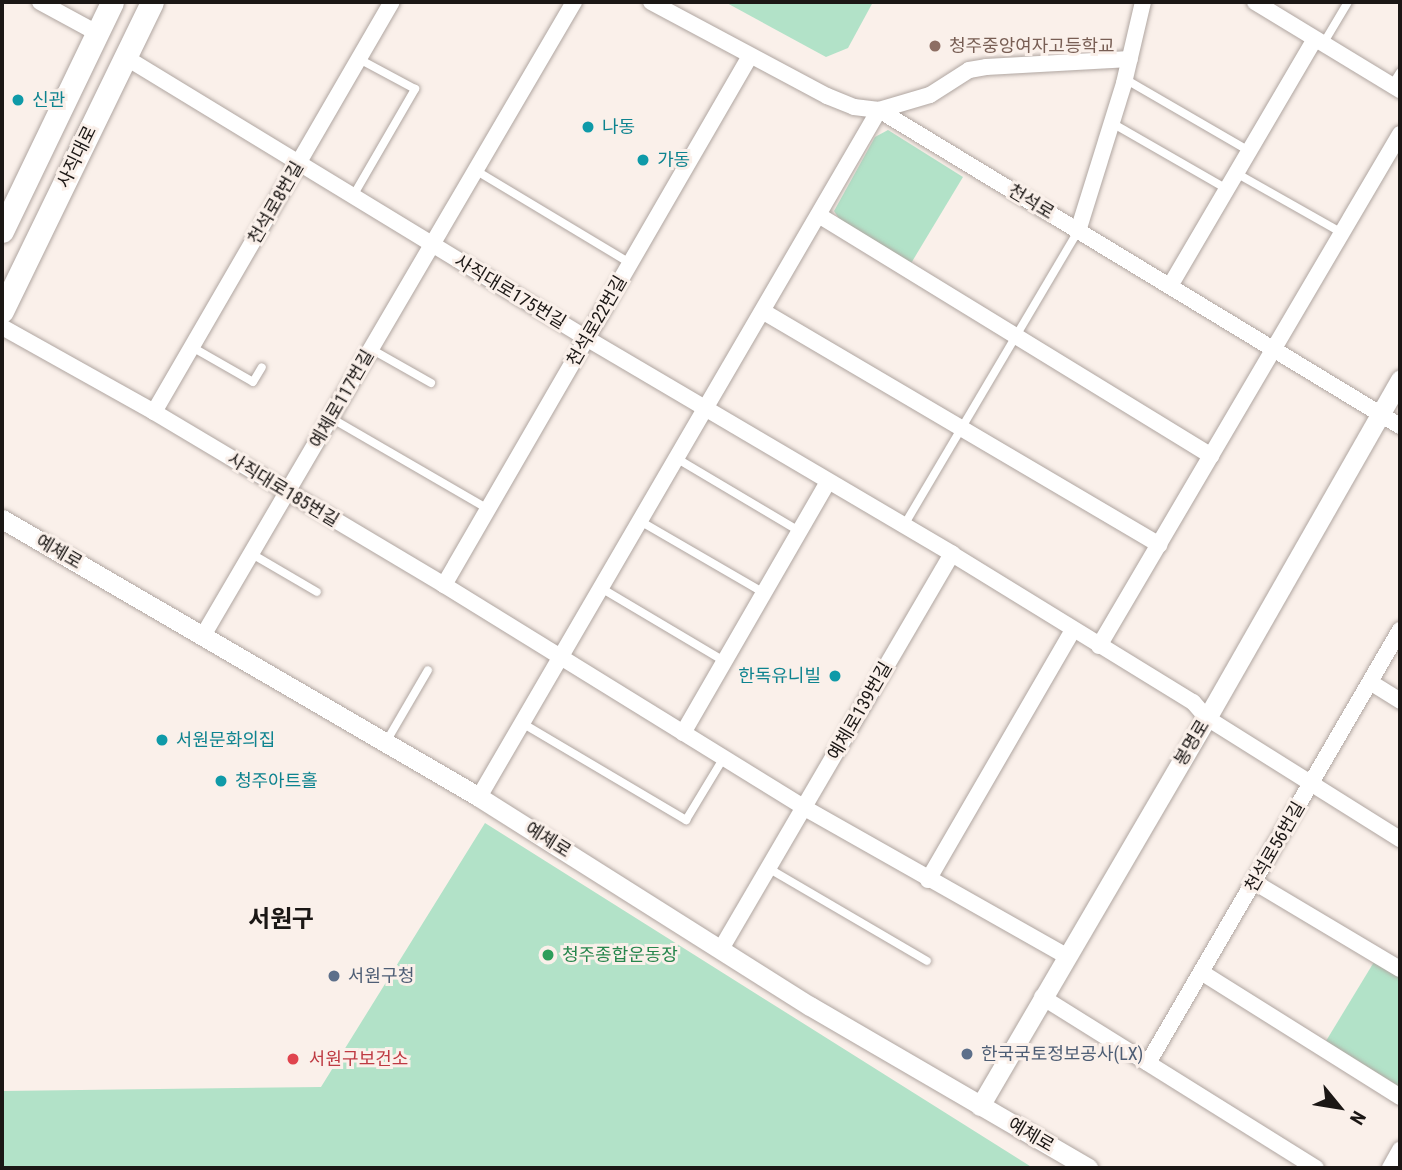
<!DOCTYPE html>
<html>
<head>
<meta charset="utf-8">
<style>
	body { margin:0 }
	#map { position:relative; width:1402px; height:1170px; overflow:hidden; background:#faf0ea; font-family:"Roboto Condensed","Noto Sans KR",sans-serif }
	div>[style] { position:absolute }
	.green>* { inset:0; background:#b2e2c8 }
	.roads { filter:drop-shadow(0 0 2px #b0a6a1) drop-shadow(0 0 2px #b0a6a1) }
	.service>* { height:8px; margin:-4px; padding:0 4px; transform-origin:4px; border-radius:4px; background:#fff }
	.minor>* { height:16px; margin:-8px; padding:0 8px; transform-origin:8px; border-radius:8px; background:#fff }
	.tertiary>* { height:19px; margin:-9.5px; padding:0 9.5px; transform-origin:9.5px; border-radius:9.5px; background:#fff }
	.secondary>* { height:23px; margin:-11.5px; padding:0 11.5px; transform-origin:11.5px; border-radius:11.5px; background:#fff }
	.dots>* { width:19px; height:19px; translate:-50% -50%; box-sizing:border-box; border:4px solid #faf0ea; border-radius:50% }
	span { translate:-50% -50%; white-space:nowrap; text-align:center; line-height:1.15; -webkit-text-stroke:6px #faf0ea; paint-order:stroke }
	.education-label { font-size:18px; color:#785e54 }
	.left { translate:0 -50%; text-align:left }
	.culture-label { font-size:18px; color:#0d838f }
	.right { translate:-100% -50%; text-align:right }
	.street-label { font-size:18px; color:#1b1715 }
	.leisure-label { font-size:18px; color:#27864d }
	.service-label { font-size:18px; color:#4e5e75 }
	.health-label { font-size:18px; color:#be3a42 }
	.district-label { font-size:24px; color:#1b1715; font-weight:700 }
	.frame { position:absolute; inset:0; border:4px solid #1b1715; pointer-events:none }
	.north { position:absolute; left:1304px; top:1072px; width:70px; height:70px; -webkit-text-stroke:5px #faf0ea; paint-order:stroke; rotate:120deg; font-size:19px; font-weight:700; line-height:28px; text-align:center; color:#1b1715 }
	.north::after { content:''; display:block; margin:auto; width:24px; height:32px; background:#1b1715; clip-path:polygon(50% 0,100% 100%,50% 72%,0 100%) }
</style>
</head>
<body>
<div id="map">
	<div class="green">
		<div style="clip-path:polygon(725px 2px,873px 2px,848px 48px,826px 57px)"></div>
		<div style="clip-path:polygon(888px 130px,963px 177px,910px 265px,842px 223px,834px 211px,875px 137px)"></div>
		<div style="clip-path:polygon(485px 823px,1033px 1168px,2px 1168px,2px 1091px,321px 1087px)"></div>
		<div style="clip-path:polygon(1374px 962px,1400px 977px,1400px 1087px,1326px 1041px)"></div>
	</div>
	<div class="roads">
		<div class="service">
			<div style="left:1323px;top:44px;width:49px;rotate:-59.2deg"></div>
			<div style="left:1125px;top:79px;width:143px;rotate:30.1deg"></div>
			<div style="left:1392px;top:85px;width:15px;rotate:-58deg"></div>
			<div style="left:1112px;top:123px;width:133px;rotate:29.9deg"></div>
			<div style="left:475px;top:170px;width:181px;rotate:31deg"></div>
			<div style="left:1236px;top:173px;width:122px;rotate:29.5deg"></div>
			<div style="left:353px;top:196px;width:124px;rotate:-59.9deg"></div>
			<div style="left:415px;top:89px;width:64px;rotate:-151.8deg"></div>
			<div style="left:192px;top:347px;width:70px;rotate:29.8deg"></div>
			<div style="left:253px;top:382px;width:17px;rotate:-59deg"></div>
			<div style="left:371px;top:349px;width:69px;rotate:29.5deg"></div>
			<div style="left:331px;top:418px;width:181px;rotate:30.1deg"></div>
			<div style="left:676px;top:458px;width:143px;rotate:30.7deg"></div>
			<div style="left:640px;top:521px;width:143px;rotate:30.1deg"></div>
			<div style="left:903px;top:527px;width:344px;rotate:-59.4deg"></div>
			<div style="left:252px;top:554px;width:75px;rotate:30.3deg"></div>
			<div style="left:601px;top:588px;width:143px;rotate:30.7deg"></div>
			<div style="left:522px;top:723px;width:191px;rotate:30.6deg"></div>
			<div style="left:686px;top:820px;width:71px;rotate:-58.8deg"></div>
			<div style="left:386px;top:742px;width:83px;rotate:-59.7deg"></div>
			<div style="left:768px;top:868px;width:184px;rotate:30.3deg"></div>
		</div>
		<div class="minor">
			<div style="left:40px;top:2px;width:65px;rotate:28.5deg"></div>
			<div style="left:651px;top:2px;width:200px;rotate:28.1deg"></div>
			<div style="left:827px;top:96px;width:29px;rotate:22deg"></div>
			<div style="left:854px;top:107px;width:25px;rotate:7deg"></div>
			<div style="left:879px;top:110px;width:609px;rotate:31.24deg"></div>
			<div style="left:1255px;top:2px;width:170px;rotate:31.3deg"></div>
			<div style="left:125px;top:57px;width:540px;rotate:31.36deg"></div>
			<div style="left:586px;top:338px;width:425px;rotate:30.5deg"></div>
			<div style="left:952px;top:554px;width:283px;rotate:31.6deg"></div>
			<div style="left:1193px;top:702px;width:21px;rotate:49deg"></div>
			<div style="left:1207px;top:718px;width:228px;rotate:32.1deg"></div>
			<div style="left:820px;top:216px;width:459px;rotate:31.5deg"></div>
			<div style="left:1078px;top:231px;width:155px;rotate:-72.7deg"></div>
			<div style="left:1124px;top:83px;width:83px;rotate:-76.8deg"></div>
			<div style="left:1170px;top:286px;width:286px;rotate:-59.6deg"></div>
			<div style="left:764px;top:312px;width:459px;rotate:30.5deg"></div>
			<div style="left:2px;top:327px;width:174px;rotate:29.2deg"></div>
			<div style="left:154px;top:412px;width:338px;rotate:30.8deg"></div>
			<div style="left:444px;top:585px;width:422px;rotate:31.7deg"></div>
			<div style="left:803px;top:807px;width:302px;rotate:29.5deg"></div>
			<div style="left:154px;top:412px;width:474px;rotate:-59.9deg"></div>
			<div style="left:444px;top:585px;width:611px;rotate:-59.95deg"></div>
			<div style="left:204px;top:634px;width:732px;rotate:-59.65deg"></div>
			<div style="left:1099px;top:646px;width:594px;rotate:-59.55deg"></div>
			<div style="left:1370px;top:682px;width:36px;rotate:32deg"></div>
			<div style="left:683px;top:733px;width:290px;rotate:-60deg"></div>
			<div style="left:479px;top:797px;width:795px;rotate:-59.79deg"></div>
			<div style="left:879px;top:110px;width:53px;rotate:-16.4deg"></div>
			<div style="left:930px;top:95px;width:46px;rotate:-32.7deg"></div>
			<div style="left:969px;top:70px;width:17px;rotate:-10deg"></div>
			<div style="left:986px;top:67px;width:144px;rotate:-3.2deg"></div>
			<div style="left:928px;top:880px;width:289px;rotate:-59.9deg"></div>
			<div style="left:1254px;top:882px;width:170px;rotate:30.8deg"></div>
			<div style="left:721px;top:949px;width:458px;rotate:-59.7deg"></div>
			<div style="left:1201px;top:972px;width:235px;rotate:32.1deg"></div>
			<div style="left:1042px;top:997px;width:323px;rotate:32deg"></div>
			<div style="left:1148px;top:1063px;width:501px;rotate:-59.8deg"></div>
			<div style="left:1390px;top:1168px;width:21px;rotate:-61deg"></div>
		</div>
		<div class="tertiary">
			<div style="left:2px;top:519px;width:552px;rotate:30.23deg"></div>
			<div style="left:479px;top:797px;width:391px;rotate:32.3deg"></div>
			<div style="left:810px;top:1006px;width:322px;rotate:30.2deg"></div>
			<div style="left:980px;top:1106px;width:450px;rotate:-59.7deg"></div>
			<div style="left:1207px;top:718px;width:390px;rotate:-60.3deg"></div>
		</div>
		<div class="secondary">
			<div style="left:2px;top:231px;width:254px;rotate:-64.3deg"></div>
			<div style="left:2px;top:311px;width:343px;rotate:-64.1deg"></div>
		</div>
	</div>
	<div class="dots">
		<div style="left:935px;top:46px;background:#8d6e63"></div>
		<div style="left:18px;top:100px;background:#0f9aa8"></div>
		<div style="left:588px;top:127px;background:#0f9aa8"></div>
		<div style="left:643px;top:160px;background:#0f9aa8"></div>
		<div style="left:835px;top:676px;background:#0f9aa8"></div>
		<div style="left:162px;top:740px;background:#0f9aa8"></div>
		<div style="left:221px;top:781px;background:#0f9aa8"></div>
		<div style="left:548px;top:955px;background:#2e9e5b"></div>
		<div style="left:334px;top:976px;background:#5c6f8a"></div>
		<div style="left:967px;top:1054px;background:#5c6f8a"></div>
		<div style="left:293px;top:1059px;background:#e0444e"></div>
	</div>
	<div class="education-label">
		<span class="left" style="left:949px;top:46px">청주중앙여자고등학교</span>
	</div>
	<div class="culture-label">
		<span class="left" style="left:32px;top:100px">신관</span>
		<span class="left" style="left:602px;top:127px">나동</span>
		<span class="left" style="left:657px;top:160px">가동</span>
		<span class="right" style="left:821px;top:676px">한독유니빌</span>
		<span class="left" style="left:176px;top:740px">서원문화의집</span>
		<span class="left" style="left:235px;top:781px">청주아트홀</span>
	</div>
	<div class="street-label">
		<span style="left:77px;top:157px;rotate:-64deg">사직대로</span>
		<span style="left:1031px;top:202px;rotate:31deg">천석로</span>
		<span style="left:276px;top:203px;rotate:-60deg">천석로8번길</span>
		<span style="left:510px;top:292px;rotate:31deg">사직대로175번길</span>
		<span style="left:597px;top:321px;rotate:-60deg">천석로22번길</span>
		<span style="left:342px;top:399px;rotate:-60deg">예체로117번길</span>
		<span style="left:283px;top:490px;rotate:31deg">사직대로185번길</span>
		<span style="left:59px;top:552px;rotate:30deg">예체로</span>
		<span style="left:860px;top:711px;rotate:-60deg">예체로139번길</span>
		<span style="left:1192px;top:743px;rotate:-59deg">봉명로</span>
		<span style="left:548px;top:840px;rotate:32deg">예체로</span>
		<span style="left:1275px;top:847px;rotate:-60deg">천석로56번길</span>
		<span style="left:1031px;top:1135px;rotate:30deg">예체로</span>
	</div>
	<div class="leisure-label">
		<span class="left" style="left:562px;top:955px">청주종합운동장</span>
	</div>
	<div class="service-label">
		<span class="left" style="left:348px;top:976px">서원구청</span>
		<span class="left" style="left:981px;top:1054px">한국국토정보공사(LX)</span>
	</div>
	<div class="health-label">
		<span class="left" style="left:309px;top:1059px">서원구보건소</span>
	</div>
	<div class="district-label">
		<span style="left:281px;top:920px">서원구</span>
	</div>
	<div class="frame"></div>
	<div class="north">N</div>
</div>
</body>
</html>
